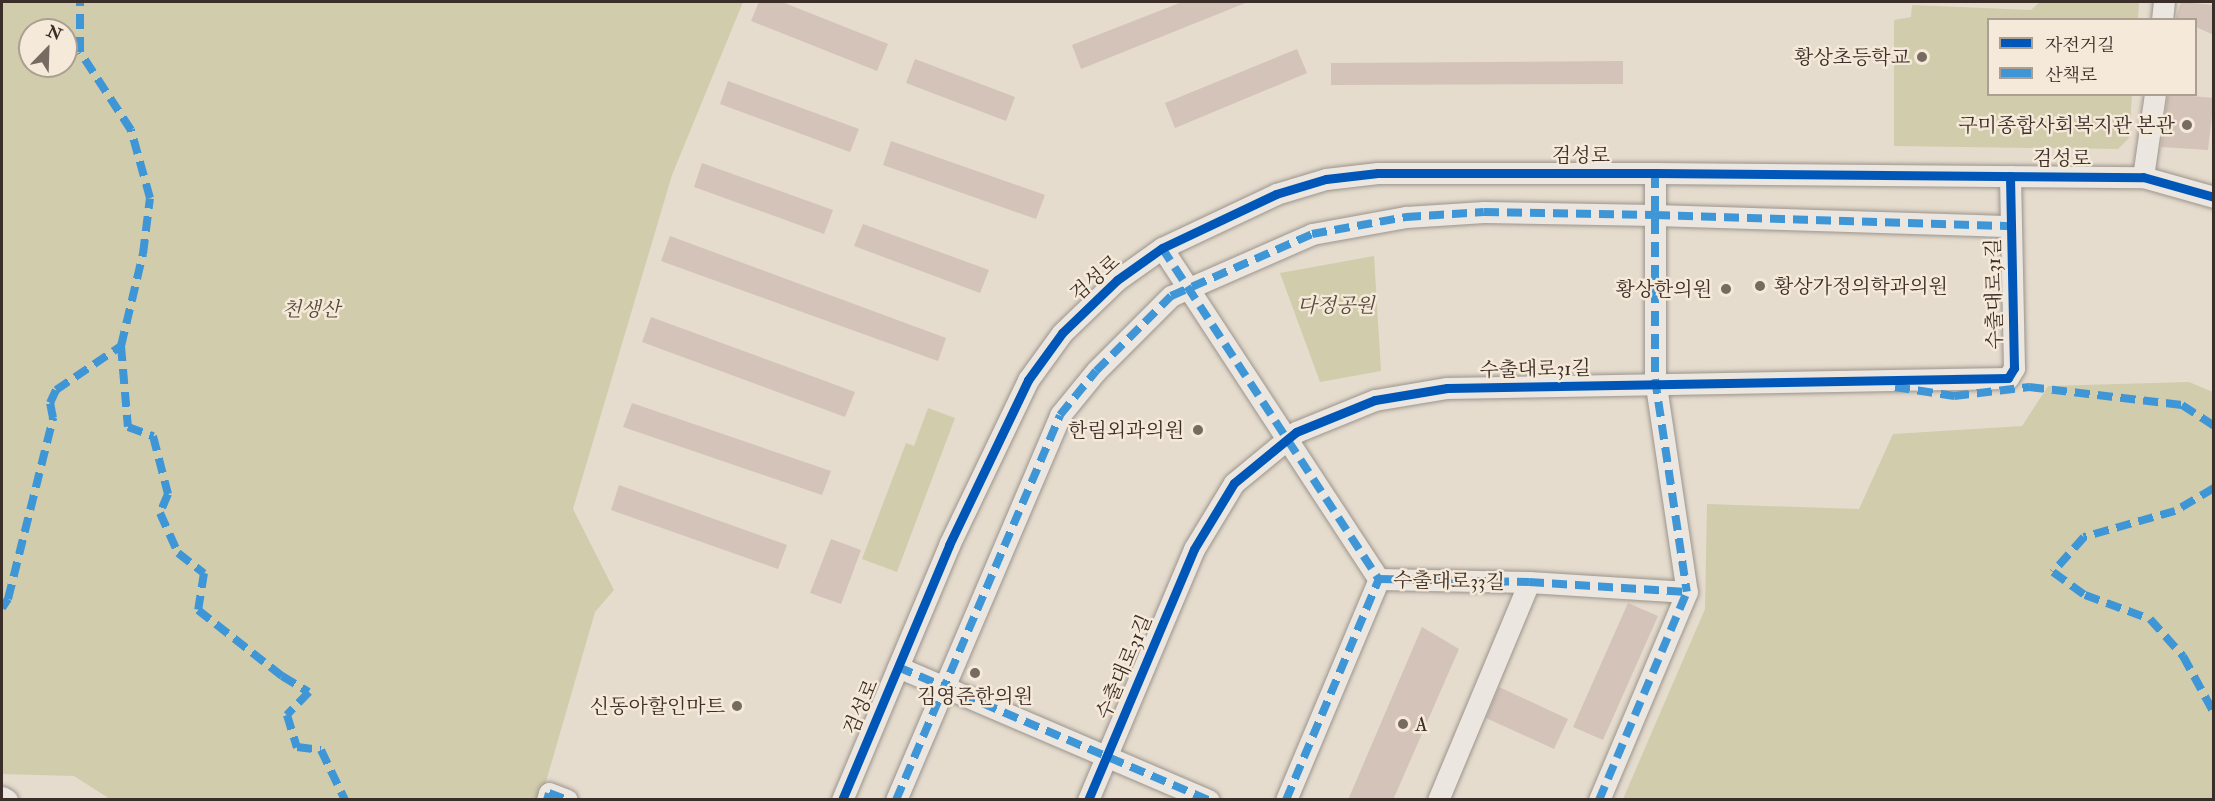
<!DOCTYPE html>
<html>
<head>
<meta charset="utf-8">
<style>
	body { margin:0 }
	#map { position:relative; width:2215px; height:801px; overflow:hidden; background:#e5dcce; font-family:"IM FELL Double Pica","Noto Serif KR",serif }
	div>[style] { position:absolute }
	.green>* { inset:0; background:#d1ccab }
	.building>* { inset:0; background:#d4c3b8 }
	.roads { filter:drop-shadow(0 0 2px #9c948c) drop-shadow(0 0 2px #9c948c) }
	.minor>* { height:21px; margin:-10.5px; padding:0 10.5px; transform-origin:10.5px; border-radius:10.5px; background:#ebe6df }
	.quiet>* { height:8px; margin-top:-4px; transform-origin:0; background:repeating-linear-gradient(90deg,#3e96d6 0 15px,transparent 0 23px) }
	.cycleway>* { height:9px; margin:-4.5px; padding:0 4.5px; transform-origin:4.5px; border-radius:4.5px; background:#0057b8 }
	.dots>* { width:16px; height:16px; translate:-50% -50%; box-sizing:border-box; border:3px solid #f5e9d9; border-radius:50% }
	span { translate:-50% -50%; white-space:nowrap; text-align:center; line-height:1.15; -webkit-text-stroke:5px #f5e9d9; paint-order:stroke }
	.poi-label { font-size:20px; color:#3b2d27 }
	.right { translate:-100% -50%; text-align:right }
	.left { translate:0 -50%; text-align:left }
	.street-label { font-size:20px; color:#3b2d27 }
	.park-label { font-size:20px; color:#564a3c; font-style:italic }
	.frame { position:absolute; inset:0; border:3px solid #3b2d27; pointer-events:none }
	.legend { position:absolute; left:1987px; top:18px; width:210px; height:78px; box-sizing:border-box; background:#f5e9d9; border:2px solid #ab9e92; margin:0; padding:8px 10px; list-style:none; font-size:18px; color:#3b2d27 }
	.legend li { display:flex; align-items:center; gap:12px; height:30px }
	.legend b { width:30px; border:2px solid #ab9e92 }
	.north { position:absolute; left:18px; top:18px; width:60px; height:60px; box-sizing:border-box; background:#f5e9d9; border:2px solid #ab9e92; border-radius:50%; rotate:23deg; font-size:16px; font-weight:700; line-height:24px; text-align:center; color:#3b2d27 }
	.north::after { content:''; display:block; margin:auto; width:21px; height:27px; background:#766a61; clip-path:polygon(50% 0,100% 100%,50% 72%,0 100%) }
</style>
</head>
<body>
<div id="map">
	<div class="green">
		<div style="clip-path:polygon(evenodd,2px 2px,743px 2px,672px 175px,573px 509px,614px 590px,595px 612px,541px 799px,110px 799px,74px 776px,2px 774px,2px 2px,30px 30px,66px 30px,66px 66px,30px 66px,30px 30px)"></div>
		<div style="clip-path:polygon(2040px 2px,2139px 2px,2138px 19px,1988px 20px,1988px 94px,2132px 95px,2129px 138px,2118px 149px,1894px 146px,1894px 20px,1911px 17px,1912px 5px,2031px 10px)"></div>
		<div style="clip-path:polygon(1374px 256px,1381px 371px,1320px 382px,1280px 273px)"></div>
		<div style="clip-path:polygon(2189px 382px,2213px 392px,2213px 799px,1623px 799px,1705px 609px,1707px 504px,1859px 509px,1893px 434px,2022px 426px,2048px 386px)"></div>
		<div style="clip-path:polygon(928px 408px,955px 418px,897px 572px,862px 559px,906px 443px,914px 446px)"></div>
	</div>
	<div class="building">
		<div style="clip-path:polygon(759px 2px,782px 2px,888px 44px,877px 71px,751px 21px)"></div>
		<div style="clip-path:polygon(1182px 2px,1248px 2px,1081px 69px,1072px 45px)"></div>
		<div style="clip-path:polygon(2181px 2px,2214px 5px,2214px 35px,2196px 27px,2196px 20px,2175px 20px)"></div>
		<div style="clip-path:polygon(1297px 49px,1307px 73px,1175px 128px,1165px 103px)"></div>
		<div style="clip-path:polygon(915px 59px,1015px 97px,1006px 121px,906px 83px)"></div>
		<div style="clip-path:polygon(1623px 61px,1623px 84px,1331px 85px,1331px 63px)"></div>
		<div style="clip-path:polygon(728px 81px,859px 129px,850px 152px,720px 104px)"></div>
		<div style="clip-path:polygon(2168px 94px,2214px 98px,2208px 150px,2161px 147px)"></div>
		<div style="clip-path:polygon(891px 141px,1045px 195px,1036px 219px,883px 165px)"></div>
		<div style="clip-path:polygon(702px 163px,833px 210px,824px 234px,694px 187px)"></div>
		<div style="clip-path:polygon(863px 224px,989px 270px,980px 293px,854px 246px)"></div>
		<div style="clip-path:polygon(670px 236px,946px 338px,938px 361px,661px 261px)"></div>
		<div style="clip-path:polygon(651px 317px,855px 392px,845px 417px,642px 342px)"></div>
		<div style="clip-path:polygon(632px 403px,831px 471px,822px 495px,623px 427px)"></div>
		<div style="clip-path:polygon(619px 485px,787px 545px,778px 569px,611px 510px)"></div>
		<div style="clip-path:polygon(831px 539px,861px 550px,841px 604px,810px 593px)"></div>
		<div style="clip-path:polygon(1628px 603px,1658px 616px,1603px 740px,1573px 727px)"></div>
		<div style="clip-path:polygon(1422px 627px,1459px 649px,1393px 800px,1348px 800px)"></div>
		<div style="clip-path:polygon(1499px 687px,1568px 719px,1554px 749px,1486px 718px)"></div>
	</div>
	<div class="roads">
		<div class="minor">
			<div style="left:2162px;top:20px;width:18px;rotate:-84deg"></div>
			<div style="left:1655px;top:173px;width:206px;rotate:90deg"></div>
			<div style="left:1655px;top:379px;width:215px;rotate:81.5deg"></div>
			<div style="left:2143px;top:177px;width:84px;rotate:-81.8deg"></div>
			<div style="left:1162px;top:248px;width:396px;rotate:56.8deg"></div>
			<div style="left:1379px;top:579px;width:150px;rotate:1.1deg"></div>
			<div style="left:1529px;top:582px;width:158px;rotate:3.6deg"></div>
			<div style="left:898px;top:667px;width:338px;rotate:23.2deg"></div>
			<div style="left:2px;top:797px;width:6px;rotate:31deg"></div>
			<div style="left:547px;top:800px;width:7px;rotate:-74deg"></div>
			<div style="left:549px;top:793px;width:19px;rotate:21deg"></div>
			<div style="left:842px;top:800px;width:277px;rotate:-67.2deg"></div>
			<div style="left:949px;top:545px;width:183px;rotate:-64.4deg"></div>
			<div style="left:1028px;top:380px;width:58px;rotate:-54.1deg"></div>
			<div style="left:1062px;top:333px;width:76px;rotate:-43.9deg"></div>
			<div style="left:1117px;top:280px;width:55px;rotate:-35.4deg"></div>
			<div style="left:1162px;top:248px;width:126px;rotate:-25.3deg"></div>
			<div style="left:1276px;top:194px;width:52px;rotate:-16.7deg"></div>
			<div style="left:1326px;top:179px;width:52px;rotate:-6.6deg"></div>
			<div style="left:1378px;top:173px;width:277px"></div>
			<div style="left:1655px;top:173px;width:488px;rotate:0.5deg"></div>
			<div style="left:2143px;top:177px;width:74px;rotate:15.7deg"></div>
			<div style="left:896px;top:800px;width:418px;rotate:-66.9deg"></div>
			<div style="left:1060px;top:415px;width:57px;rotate:-50.7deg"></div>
			<div style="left:1096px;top:371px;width:106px;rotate:-45deg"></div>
			<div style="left:1171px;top:296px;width:154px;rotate:-23.7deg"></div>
			<div style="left:1312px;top:234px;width:96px;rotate:-10.3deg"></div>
			<div style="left:1406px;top:217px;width:78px;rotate:-3.7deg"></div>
			<div style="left:1484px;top:212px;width:171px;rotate:1deg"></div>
			<div style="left:1655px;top:215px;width:356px;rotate:1.8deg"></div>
			<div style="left:1088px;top:800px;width:272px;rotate:-67.1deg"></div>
			<div style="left:1194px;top:549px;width:77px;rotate:-58.8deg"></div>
			<div style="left:1234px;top:483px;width:80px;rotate:-39.4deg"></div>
			<div style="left:1296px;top:432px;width:85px;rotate:-22.1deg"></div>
			<div style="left:1375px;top:400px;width:73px;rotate:-9.5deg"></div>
			<div style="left:1447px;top:388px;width:561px;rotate:-1.02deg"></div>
			<div style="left:2008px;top:378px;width:12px;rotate:-59deg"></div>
			<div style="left:2014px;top:368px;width:192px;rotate:-91.2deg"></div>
			<div style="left:1286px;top:800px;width:240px;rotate:-67.2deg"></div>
			<div style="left:1438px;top:800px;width:236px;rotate:-67.3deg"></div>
			<div style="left:1599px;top:800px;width:226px;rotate:-67.1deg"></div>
		</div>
	</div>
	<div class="quiet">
		<div style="left:1655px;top:173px;width:206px;rotate:90deg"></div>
		<div style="left:1655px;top:379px;width:215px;rotate:81.5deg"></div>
		<div style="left:1162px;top:248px;width:396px;rotate:56.8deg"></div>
		<div style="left:121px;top:346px;width:81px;rotate:85.1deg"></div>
		<div style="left:128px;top:427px;width:27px;rotate:20deg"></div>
		<div style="left:153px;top:436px;width:60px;rotate:75.5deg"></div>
		<div style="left:168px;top:494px;width:21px;rotate:113deg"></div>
		<div style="left:160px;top:513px;width:44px;rotate:65.8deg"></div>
		<div style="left:178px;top:553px;width:33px;rotate:38deg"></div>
		<div style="left:204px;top:573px;width:37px;rotate:99deg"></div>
		<div style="left:198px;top:610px;width:107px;rotate:38.2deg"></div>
		<div style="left:282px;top:676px;width:31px;rotate:31deg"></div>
		<div style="left:309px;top:692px;width:32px;rotate:134deg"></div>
		<div style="left:287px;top:715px;width:34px;rotate:73deg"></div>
		<div style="left:297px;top:747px;width:24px;rotate:7deg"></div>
		<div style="left:321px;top:750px;width:55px;rotate:64.4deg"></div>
		<div style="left:1895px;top:387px;width:60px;rotate:8.7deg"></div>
		<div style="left:1954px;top:396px;width:76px;rotate:-6.8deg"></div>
		<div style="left:2029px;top:387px;width:154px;rotate:6.7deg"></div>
		<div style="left:2182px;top:405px;width:38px;rotate:33deg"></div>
		<div style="left:2214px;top:488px;width:45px;rotate:149.5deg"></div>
		<div style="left:2175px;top:511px;width:95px;rotate:164.1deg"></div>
		<div style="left:2084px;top:537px;width:47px;rotate:131.5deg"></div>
		<div style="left:2053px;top:572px;width:39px;rotate:36deg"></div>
		<div style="left:2085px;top:595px;width:69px;rotate:20.3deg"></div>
		<div style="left:2150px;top:619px;width:50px;rotate:48.3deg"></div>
		<div style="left:2183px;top:656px;width:65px;rotate:61.5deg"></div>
		<div style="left:1379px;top:579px;width:150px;rotate:1.1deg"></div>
		<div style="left:1529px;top:582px;width:158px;rotate:3.6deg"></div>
		<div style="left:2px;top:608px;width:11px;rotate:-56deg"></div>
		<div style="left:8px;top:599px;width:187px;rotate:-76deg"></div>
		<div style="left:53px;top:418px;width:15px;rotate:-101deg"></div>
		<div style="left:50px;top:403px;width:14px;rotate:-65deg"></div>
		<div style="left:56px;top:390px;width:78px;rotate:-34.1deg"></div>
		<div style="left:121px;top:346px;width:95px;rotate:-76.6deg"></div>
		<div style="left:143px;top:254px;width:56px;rotate:-82.9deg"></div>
		<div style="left:150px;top:198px;width:71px;rotate:-105.6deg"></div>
		<div style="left:131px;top:130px;width:93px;rotate:-123.2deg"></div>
		<div style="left:80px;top:52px;width:50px;rotate:-90deg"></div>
		<div style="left:898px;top:667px;width:338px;rotate:23.2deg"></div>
		<div style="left:547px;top:800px;width:7px;rotate:-74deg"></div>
		<div style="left:549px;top:793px;width:19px;rotate:21deg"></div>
		<div style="left:896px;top:800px;width:418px;rotate:-66.9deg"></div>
		<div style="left:1060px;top:415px;width:57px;rotate:-50.7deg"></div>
		<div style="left:1096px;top:371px;width:106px;rotate:-45deg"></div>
		<div style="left:1171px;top:296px;width:154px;rotate:-23.7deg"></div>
		<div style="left:1312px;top:234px;width:96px;rotate:-10.3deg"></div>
		<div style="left:1406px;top:217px;width:78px;rotate:-3.7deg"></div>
		<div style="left:1484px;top:212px;width:171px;rotate:1deg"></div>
		<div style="left:1655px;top:215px;width:356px;rotate:1.8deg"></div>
		<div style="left:1286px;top:800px;width:240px;rotate:-67.2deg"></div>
		<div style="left:1599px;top:800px;width:226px;rotate:-67.1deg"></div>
	</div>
	<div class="cycleway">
		<div style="left:842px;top:800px;width:277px;rotate:-67.2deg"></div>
		<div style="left:949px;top:545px;width:183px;rotate:-64.4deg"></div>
		<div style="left:1028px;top:380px;width:58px;rotate:-54.1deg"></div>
		<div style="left:1062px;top:333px;width:76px;rotate:-43.9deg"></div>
		<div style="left:1117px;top:280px;width:55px;rotate:-35.4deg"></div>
		<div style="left:1162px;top:248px;width:126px;rotate:-25.3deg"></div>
		<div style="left:1276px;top:194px;width:52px;rotate:-16.7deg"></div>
		<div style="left:1326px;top:179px;width:52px;rotate:-6.6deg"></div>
		<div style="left:1378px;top:173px;width:277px"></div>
		<div style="left:1655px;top:173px;width:488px;rotate:0.5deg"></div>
		<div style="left:2143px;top:177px;width:74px;rotate:15.7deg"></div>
		<div style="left:1088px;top:800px;width:272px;rotate:-67.1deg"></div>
		<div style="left:1194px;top:549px;width:77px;rotate:-58.8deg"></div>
		<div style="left:1234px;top:483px;width:80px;rotate:-39.4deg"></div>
		<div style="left:1296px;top:432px;width:85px;rotate:-22.1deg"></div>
		<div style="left:1375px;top:400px;width:73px;rotate:-9.5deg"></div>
		<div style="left:1447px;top:388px;width:561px;rotate:-1.02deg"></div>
		<div style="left:2008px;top:378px;width:12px;rotate:-59deg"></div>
		<div style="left:2014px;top:368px;width:192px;rotate:-91.2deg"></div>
	</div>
	<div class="dots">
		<div style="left:1922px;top:57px;background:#766a61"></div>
		<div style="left:2187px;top:125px;background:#766a61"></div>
		<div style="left:1760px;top:286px;background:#766a61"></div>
		<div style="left:1726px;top:289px;background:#766a61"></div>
		<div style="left:1198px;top:430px;background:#766a61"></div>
		<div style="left:975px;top:673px;background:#766a61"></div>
		<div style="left:737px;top:706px;background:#766a61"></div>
		<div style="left:1403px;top:724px;background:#766a61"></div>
	</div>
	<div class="poi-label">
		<span class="right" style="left:1910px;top:57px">황상초등학교</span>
		<span class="right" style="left:2175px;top:125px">구미종합사회복지관 본관</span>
		<span class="left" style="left:1774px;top:286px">황상가정의학과의원</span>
		<span class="right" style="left:1712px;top:289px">황상한의원</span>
		<span class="right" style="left:1184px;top:430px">한림외과의원</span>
		<span style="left:975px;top:696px">김영준한의원</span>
		<span class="right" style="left:725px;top:706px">신동아할인마트</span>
		<span class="left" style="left:1415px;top:724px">A</span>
	</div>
	<div class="street-label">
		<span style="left:1581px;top:155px">검성로</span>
		<span style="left:2062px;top:158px">검성로</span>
		<span style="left:1095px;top:278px;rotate:-41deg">검성로</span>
		<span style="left:1994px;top:294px;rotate:-91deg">수출대로31길</span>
		<span style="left:1535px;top:369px;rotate:-1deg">수출대로31길</span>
		<span style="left:1449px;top:581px;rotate:1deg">수출대로33길</span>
		<span style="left:1124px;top:667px;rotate:-67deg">수출대로31길</span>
		<span style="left:861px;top:707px;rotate:-67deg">검성로</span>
	</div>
	<div class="park-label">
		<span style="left:1336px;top:305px">다정공원</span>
		<span style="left:311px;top:309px">천생산</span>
	</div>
	<div class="frame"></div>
	<ul class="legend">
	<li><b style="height:8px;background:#0057b8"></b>자전거길</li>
	<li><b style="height:8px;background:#3e96d6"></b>산책로</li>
	</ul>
	<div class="north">N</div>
</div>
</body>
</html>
